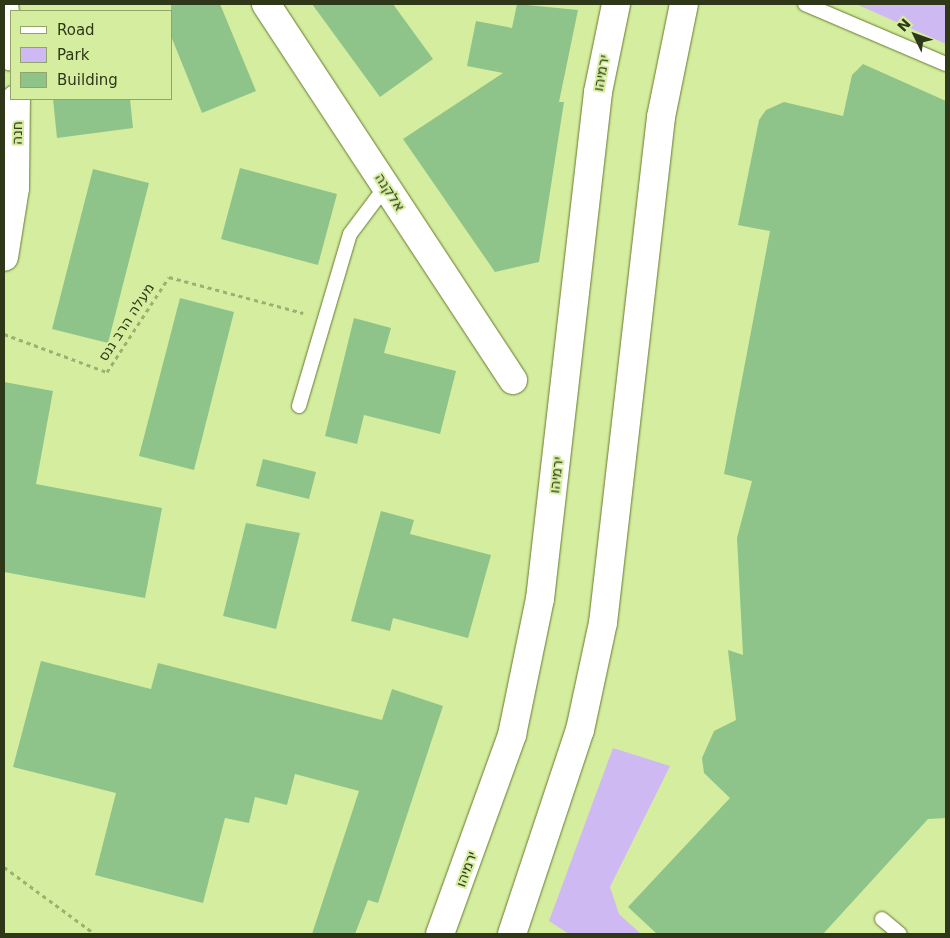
<!DOCTYPE html>
<html>
<head>
<meta charset="utf-8">
<style>
	body { margin:0 }
	#map { position:relative; width:950px; height:938px; overflow:hidden; background:#d5ed9f; font-family:"DejaVu Sans","Noto Sans Hebrew",sans-serif }
	div>[style] { position:absolute }
	.green>* { inset:0; background:#cfb9f2 }
	.building>* { inset:0; background:#8ec48a }
	.path>* { height:3px; margin-top:-1.5px; transform-origin:0; background:repeating-linear-gradient(90deg,#9db071 0 4px,transparent 0 8px) }
	.roads { filter:drop-shadow(0 0 1px #667a2f) drop-shadow(0 0 1px #667a2f) }
	.service>* { height:14px; margin:-7px; padding:0 7px; transform-origin:7px; border-radius:7px; background:#fff }
	.minor>* { height:28px; margin:-14px; padding:0 14px; transform-origin:14px; border-radius:14px; background:#fff }
	.tertiary>* { height:28px; margin:-14px; padding:0 14px; transform-origin:14px; border-radius:14px; background:#fff }
	span { translate:-50% -50%; white-space:nowrap; text-align:center; line-height:1.15; -webkit-text-stroke:4px #d5ed9f; paint-order:stroke }
	.street-label { font-size:14px; color:#2e3718 }
	.frame { position:absolute; inset:0; border:5px solid #2e3718; pointer-events:none }
	.legend { position:absolute; left:10px; top:10px; width:162px; height:90px; box-sizing:border-box; background:#d5ed9f; border:1px solid #92a469; margin:0; padding:6px 9px; list-style:none; font-size:15px; color:#2e3718 }
	.legend li { display:flex; align-items:center; gap:10px; height:25px }
	.legend b { width:25px; border:1px solid #92a469 }
	.north { position:absolute; left:890px; top:10px; width:50px; height:50px; -webkit-text-stroke:4px #d5ed9f; paint-order:stroke; rotate:312deg; font-size:14px; font-weight:700; line-height:20px; text-align:center; color:#2e3718 }
	.north::after { content:''; display:block; margin:auto; width:18px; height:22px; background:#2e3718; clip-path:polygon(50% 0,100% 100%,50% 72%,0 100%) }
</style>
</head>
<body>
<div id="map">
	<div class="green">
		<div style="clip-path:polygon(856px 4px,946px 4px,946px 44px)"></div>
		<div style="clip-path:polygon(613px 748px,670px 766px,610px 887px,619px 914px,641px 934px,569px 934px,549px 921px)"></div>
	</div>
	<div class="building">
		<div style="clip-path:polygon(171px 4px,220px 4px,256px 91px,202px 113px,171px 36px)"></div>
		<div style="clip-path:polygon(312px 4px,393px 4px,433px 59px,380px 97px)"></div>
		<div style="clip-path:polygon(517px 4px,578px 10px,559px 102px,564px 102px,539px 262px,495px 272px,403px 139px,503px 73px,467px 66px,476px 21px,512px 28px)"></div>
		<div style="clip-path:polygon(863px 64px,946px 101px,946px 818px,928px 819px,823px 934px,657px 934px,628px 907px,730px 798px,704px 773px,702px 758px,714px 731px,736px 720px,728px 650px,743px 655px,737px 538px,752px 481px,724px 474px,770px 231px,738px 225px,759px 120px,766px 110px,784px 102px,843px 116px,852px 75px)"></div>
		<div style="clip-path:polygon(53px 99px,130px 99px,133px 128px,57px 138px)"></div>
		<div style="clip-path:polygon(240px 168px,337px 194px,318px 265px,221px 239px)"></div>
		<div style="clip-path:polygon(93px 169px,149px 183px,108px 343px,52px 329px)"></div>
		<div style="clip-path:polygon(180px 298px,234px 312px,194px 470px,139px 456px)"></div>
		<div style="clip-path:polygon(354px 318px,391px 328px,384px 353px,456px 371px,440px 434px,364px 415px,357px 444px,325px 436px)"></div>
		<div style="clip-path:polygon(4px 382px,53px 391px,36px 484px,162px 508px,145px 598px,4px 572px)"></div>
		<div style="clip-path:polygon(263px 459px,316px 472px,309px 499px,256px 486px)"></div>
		<div style="clip-path:polygon(381px 511px,414px 520px,410px 534px,491px 555px,468px 638px,393px 618px,390px 631px,351px 621px)"></div>
		<div style="clip-path:polygon(246px 523px,300px 533px,276px 629px,223px 616px)"></div>
		<div style="clip-path:polygon(41px 661px,151px 689px,158px 663px,382px 720px,392px 689px,443px 706px,378px 903px,368px 900px,355px 934px,312px 934px,359px 791px,295px 774px,287px 805px,255px 797px,249px 823px,225px 818px,203px 903px,95px 875px,116px 793px,13px 767px)"></div>
	</div>
	<div class="path">
		<div style="left:4px;top:334px;width:110px;rotate:20.3deg"></div>
		<div style="left:107px;top:372px;width:113px;rotate:-56.9deg"></div>
		<div style="left:169px;top:277px;width:139px;rotate:15deg"></div>
		<div style="left:4px;top:867px;width:113px;rotate:36.4deg"></div>
	</div>
	<div class="roads">
		<div class="service">
			<div style="left:805px;top:4px;width:153px;rotate:23.1deg"></div>
			<div style="left:299px;top:406px;width:179px;rotate:-73.5deg"></div>
			<div style="left:350px;top:234px;width:60px;rotate:-53.1deg"></div>
			<div style="left:882px;top:919px;width:23px;rotate:40deg"></div>
		</div>
		<div class="minor">
			<div style="left:266px;top:4px;width:450px;rotate:56.7deg"></div>
		</div>
		<div class="tertiary">
			<div style="left:4px;top:5px;width:52px;rotate:82.3deg"></div>
			<div style="left:4px;top:257px;width:70px;rotate:-80.9deg"></div>
			<div style="left:15px;top:188px;width:89px;rotate:-89.4deg"></div>
			<div style="left:440px;top:934px;width:212px;rotate:-70.1deg"></div>
			<div style="left:512px;top:735px;width:139px;rotate:-78.4deg"></div>
			<div style="left:540px;top:599px;width:510px;rotate:-83.47deg"></div>
			<div style="left:598px;top:92px;width:90px;rotate:-78.4deg"></div>
			<div style="left:512px;top:934px;width:215px;rotate:-71.6deg"></div>
			<div style="left:580px;top:730px;width:109px;rotate:-77.9deg"></div>
			<div style="left:603px;top:623px;width:509px;rotate:-83.46deg"></div>
			<div style="left:661px;top:117px;width:115px;rotate:-78.5deg"></div>
		</div>
	</div>
	<div class="street-label">
		<span style="left:601px;top:73px;rotate:-80deg">ירמיהו</span>
		<span style="left:17px;top:133px;rotate:-89deg">חנה</span>
		<span style="left:390px;top:192px;rotate:57deg">אלקנה</span>
		<span style="left:126px;top:322px;rotate:-57deg">מעלה הרב ננס</span>
		<span style="left:556px;top:475px;rotate:-84deg">ירמיהו</span>
		<span style="left:466px;top:869px;rotate:-70deg">ירמיהו</span>
	</div>
	<div class="frame"></div>
	<ul class="legend">
	<li><b style="height:6px;background:#fff"></b>Road</li>
	<li><b style="height:14px;background:#cfb9f2"></b>Park</li>
	<li><b style="height:14px;background:#8ec48a"></b>Building</li>
	</ul>
	<div class="north">N</div>
</div>
</body>
</html>
